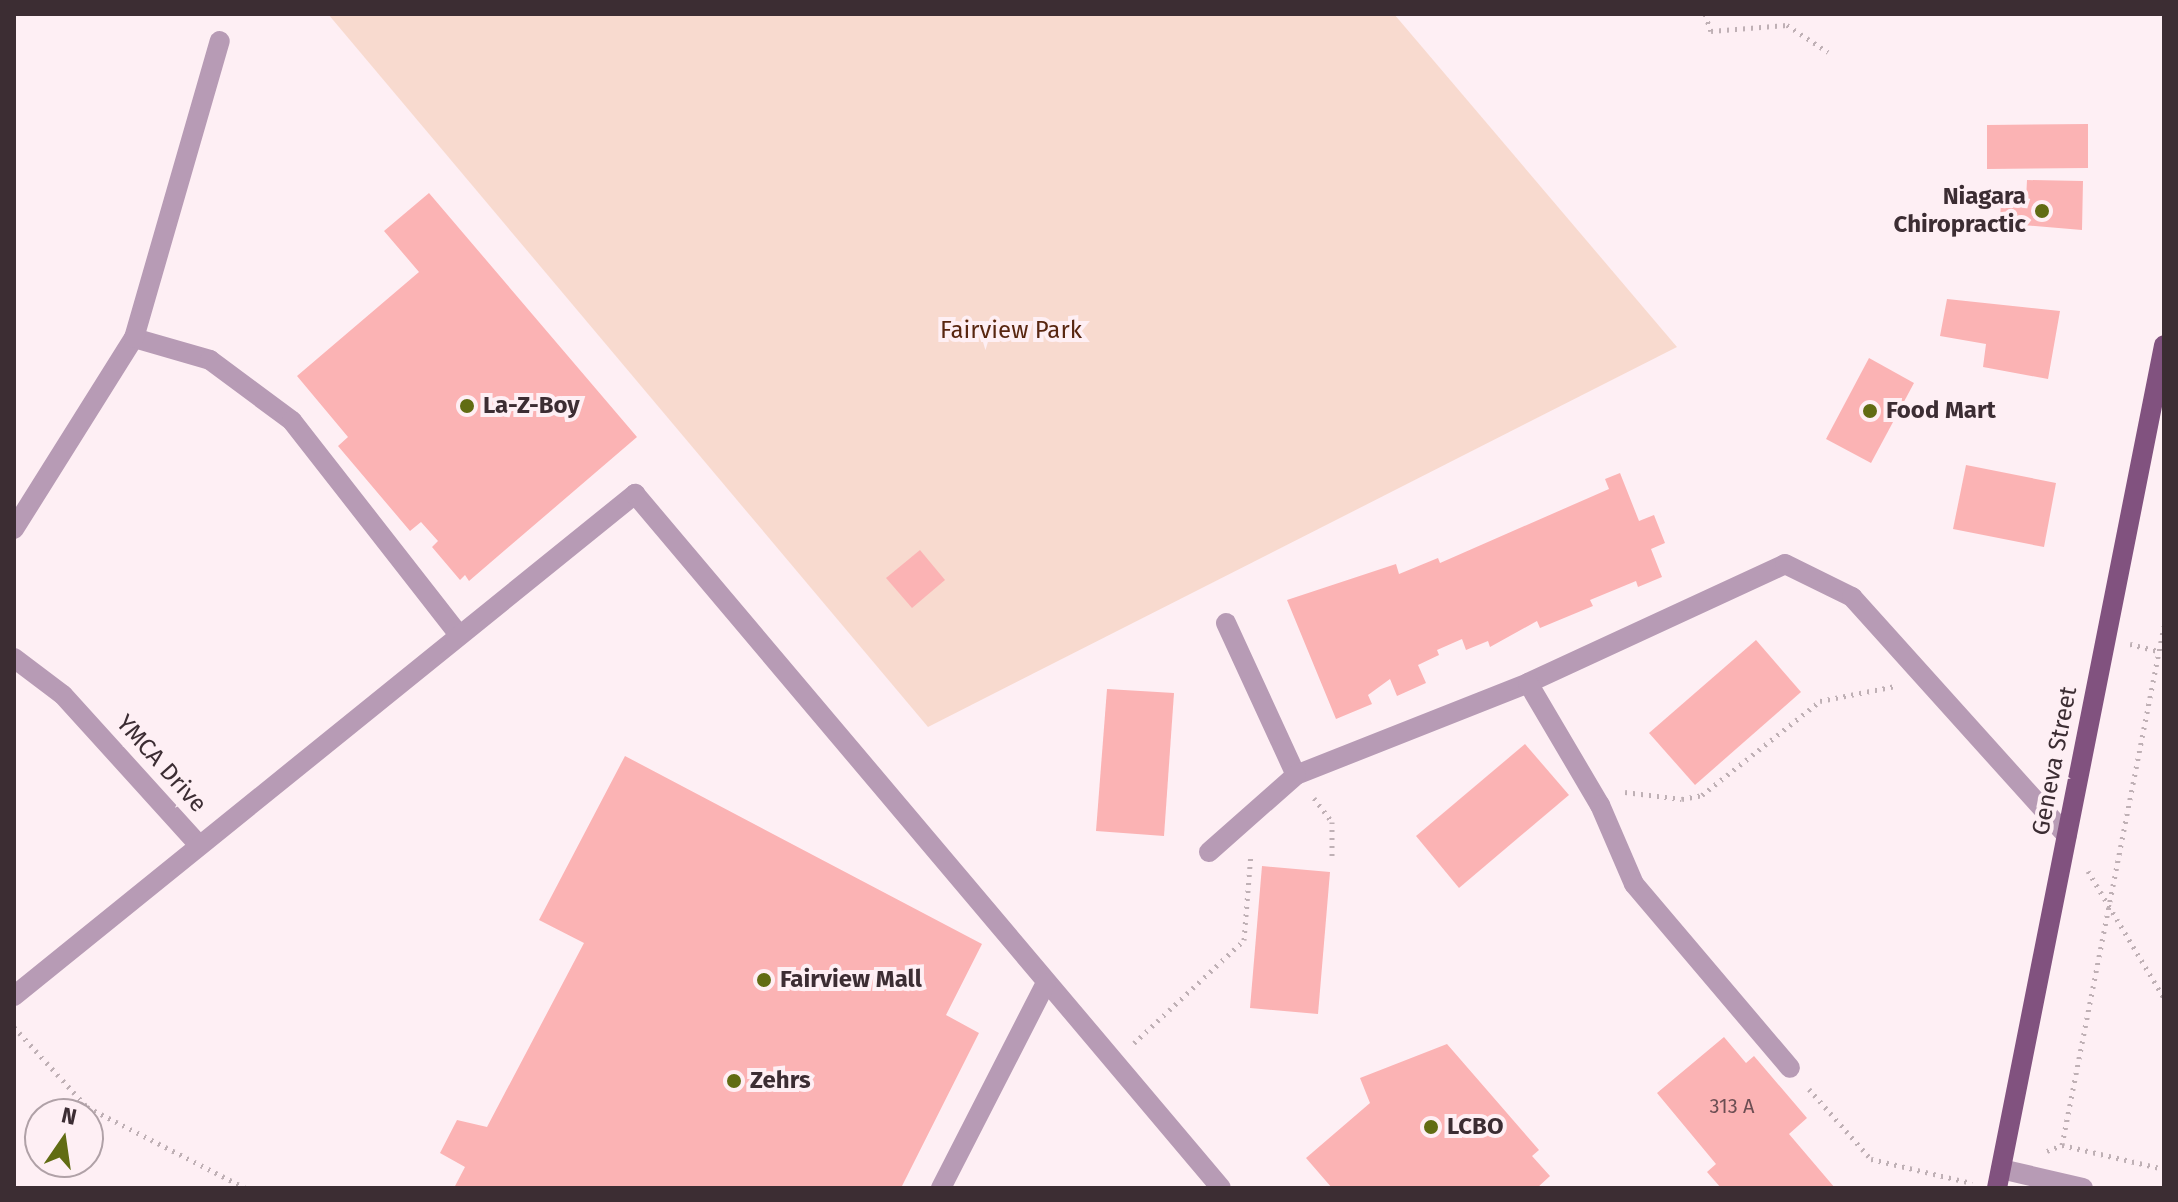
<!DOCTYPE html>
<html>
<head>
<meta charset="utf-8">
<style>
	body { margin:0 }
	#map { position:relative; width:2178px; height:1202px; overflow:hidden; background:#feeff4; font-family:"Fira Sans",sans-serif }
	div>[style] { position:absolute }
	.green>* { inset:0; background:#f8dacf }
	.building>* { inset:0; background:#fbb3b4 }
	.path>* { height:5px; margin-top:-2.5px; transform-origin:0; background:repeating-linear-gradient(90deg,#bfb0b5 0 2px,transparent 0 8px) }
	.minor>* { height:20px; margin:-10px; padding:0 10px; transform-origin:10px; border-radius:10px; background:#b79bb5 }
	.major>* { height:20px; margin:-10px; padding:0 10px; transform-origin:10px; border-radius:10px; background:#81527f }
	.dots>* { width:22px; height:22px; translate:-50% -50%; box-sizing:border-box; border:4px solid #feeff4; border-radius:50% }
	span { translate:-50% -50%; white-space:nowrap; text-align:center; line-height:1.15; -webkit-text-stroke:8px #feeff4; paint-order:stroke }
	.number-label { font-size:20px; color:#6c4e53 }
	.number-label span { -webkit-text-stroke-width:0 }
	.poi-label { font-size:24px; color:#3c2d33; font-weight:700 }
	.right { translate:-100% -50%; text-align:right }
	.left { translate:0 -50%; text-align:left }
	.park-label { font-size:24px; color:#582610 }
	.street-label { font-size:24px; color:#3c2d33 }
	.frame { position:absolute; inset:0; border:16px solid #3c2d33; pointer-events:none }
	.north { position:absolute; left:24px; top:1098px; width:80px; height:80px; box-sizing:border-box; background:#feeff4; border:2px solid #b0a1a7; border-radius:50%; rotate:13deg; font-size:22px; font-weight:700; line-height:32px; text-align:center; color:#3c2d33 }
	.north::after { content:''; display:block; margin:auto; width:28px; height:36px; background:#616c13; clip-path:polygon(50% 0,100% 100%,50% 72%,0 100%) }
</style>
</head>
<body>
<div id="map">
	<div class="green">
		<div style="clip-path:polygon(328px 14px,1394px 14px,1677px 347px,928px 727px)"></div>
	</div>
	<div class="building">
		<div style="clip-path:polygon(2088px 124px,2088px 168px,1987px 169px,1987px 125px)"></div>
		<div style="clip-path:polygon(2027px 180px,2083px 181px,2082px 230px,2000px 223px,2001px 199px,2026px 200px)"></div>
		<div style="clip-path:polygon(429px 193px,637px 437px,469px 581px,465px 575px,460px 580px,432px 547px,438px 541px,421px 522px,410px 531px,338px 446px,348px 437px,297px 376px,419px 272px,384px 231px)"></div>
		<div style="clip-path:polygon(1947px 299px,2060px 311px,2048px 379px,1983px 367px,1986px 344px,1940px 336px)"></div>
		<div style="clip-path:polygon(1869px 358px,1914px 383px,1871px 463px,1826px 439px)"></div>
		<div style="clip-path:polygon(1966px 465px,2056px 483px,2044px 547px,1953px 529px)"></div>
		<div style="clip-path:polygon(1620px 473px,1639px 521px,1654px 515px,1665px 543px,1651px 549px,1662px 577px,1638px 587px,1636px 581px,1590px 600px,1593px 606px,1540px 628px,1537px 621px,1490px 647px,1488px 641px,1466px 650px,1462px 639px,1437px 650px,1439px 655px,1418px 665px,1426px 683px,1397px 696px,1390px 679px,1368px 695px,1372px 704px,1336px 719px,1287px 600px,1396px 564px,1399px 574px,1438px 558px,1440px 563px,1609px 489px,1605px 479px)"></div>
		<div style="clip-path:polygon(920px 550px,945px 580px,912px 608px,886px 578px)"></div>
		<div style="clip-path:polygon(1756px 640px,1801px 692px,1695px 785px,1649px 733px)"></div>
		<div style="clip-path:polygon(1107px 689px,1174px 693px,1164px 836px,1096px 831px)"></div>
		<div style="clip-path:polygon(1525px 744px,1569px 795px,1459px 888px,1416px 836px)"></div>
		<div style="clip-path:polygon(625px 756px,982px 944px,946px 1015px,979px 1033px,901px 1188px,454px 1188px,465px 1167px,440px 1153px,457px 1120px,487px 1127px,584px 943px,539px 920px)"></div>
		<div style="clip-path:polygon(1262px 866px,1330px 872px,1318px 1014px,1250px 1008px)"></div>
		<div style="clip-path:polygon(1724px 1037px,1746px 1063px,1754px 1056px,1807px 1118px,1789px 1134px,1835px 1188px,1721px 1188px,1707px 1172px,1716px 1164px,1657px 1093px)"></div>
		<div style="clip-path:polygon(1447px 1044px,1539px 1150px,1532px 1156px,1550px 1176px,1537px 1188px,1332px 1188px,1306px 1158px,1370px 1103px,1360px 1078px)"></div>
	</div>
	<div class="path">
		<div style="left:1705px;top:14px;width:18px;rotate:71deg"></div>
		<div style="left:1711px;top:31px;width:76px;rotate:-4.5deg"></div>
		<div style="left:1787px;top:25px;width:49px;rotate:33.4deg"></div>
		<div style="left:2130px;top:644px;width:30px;rotate:14deg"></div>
		<div style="left:1625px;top:792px;width:57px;rotate:7deg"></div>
		<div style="left:1682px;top:799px;width:20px;rotate:-11deg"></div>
		<div style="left:1702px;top:795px;width:151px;rotate:-38.5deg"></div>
		<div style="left:1820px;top:701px;width:77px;rotate:-11.2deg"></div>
		<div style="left:1314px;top:798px;width:30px;rotate:53deg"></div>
		<div style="left:1332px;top:822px;width:39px;rotate:90deg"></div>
		<div style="left:2088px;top:871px;width:148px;rotate:59.1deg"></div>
		<div style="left:14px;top:1027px;width:108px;rotate:47.6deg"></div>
		<div style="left:87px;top:1107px;width:178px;rotate:27.1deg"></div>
		<div style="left:1134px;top:1043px;width:151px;rotate:-43.1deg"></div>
		<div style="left:1244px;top:940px;width:87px;rotate:-85.4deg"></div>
		<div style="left:1809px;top:1089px;width:94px;rotate:48.5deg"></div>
		<div style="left:1871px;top:1159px;width:104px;rotate:13.4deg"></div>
		<div style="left:2062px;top:1145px;width:105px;rotate:13.2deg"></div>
		<div style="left:2047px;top:1151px;width:16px;rotate:-22deg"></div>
		<div style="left:2062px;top:1145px;width:529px;rotate:-78.88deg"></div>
	</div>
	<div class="minor">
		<div style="left:134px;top:338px;width:79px;rotate:16.1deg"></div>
		<div style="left:210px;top:360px;width:102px;rotate:36.6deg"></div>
		<div style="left:292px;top:421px;width:271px;rotate:52deg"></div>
		<div style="left:14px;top:529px;width:226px;rotate:-57.9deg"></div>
		<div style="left:134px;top:338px;width:309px;rotate:-73.9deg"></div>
		<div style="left:1226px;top:623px;width:167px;rotate:65.3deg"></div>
		<div style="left:1296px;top:775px;width:250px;rotate:-21.6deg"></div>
		<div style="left:1528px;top:683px;width:283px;rotate:-24.8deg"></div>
		<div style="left:1785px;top:564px;width:75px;rotate:26.2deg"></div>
		<div style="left:1852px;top:597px;width:321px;rotate:48deg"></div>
		<div style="left:14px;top:658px;width:61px;rotate:37.1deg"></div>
		<div style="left:63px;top:695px;width:200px;rotate:47.8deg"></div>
		<div style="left:1528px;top:683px;width:142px;rotate:59.5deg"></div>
		<div style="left:1600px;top:805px;width:86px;rotate:66.7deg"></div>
		<div style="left:1634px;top:884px;width:241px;rotate:49.7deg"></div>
		<div style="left:1209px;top:852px;width:116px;rotate:-41.5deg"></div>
		<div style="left:14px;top:996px;width:799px;rotate:-38.95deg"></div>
		<div style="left:635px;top:494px;width:908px;rotate:49.82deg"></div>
		<div style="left:2001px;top:1169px;width:84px;rotate:13deg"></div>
		<div style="left:941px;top:1188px;width:230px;rotate:-62.9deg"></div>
	</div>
	<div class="major">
		<div style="left:1997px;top:1188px;width:859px;rotate:-78.79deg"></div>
	</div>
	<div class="dots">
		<div style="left:2042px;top:211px;background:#616c13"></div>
		<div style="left:467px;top:406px;background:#616c13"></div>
		<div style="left:1870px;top:411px;background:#616c13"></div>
		<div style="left:764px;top:980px;background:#616c13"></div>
		<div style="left:734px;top:1081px;background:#616c13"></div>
		<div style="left:1431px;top:1127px;background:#616c13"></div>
	</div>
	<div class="number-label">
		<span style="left:1732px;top:1106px">313 A</span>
	</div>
	<div class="poi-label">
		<span class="right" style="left:2026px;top:211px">Niagara<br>Chiropractic</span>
		<span class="left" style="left:483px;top:406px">La-Z-Boy</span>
		<span class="left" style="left:1886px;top:411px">Food Mart</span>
		<span class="left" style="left:780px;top:980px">Fairview Mall</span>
		<span class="left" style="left:750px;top:1081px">Zehrs</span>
		<span class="left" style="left:1447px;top:1127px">LCBO</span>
	</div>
	<div class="park-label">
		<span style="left:1011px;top:331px">Fairview Park</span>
	</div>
	<div class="street-label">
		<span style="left:2055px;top:761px;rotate:-79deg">Geneva Street</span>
		<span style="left:161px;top:764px;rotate:48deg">YMCA Drive</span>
	</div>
	<div class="frame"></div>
	<div class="north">N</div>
</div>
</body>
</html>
